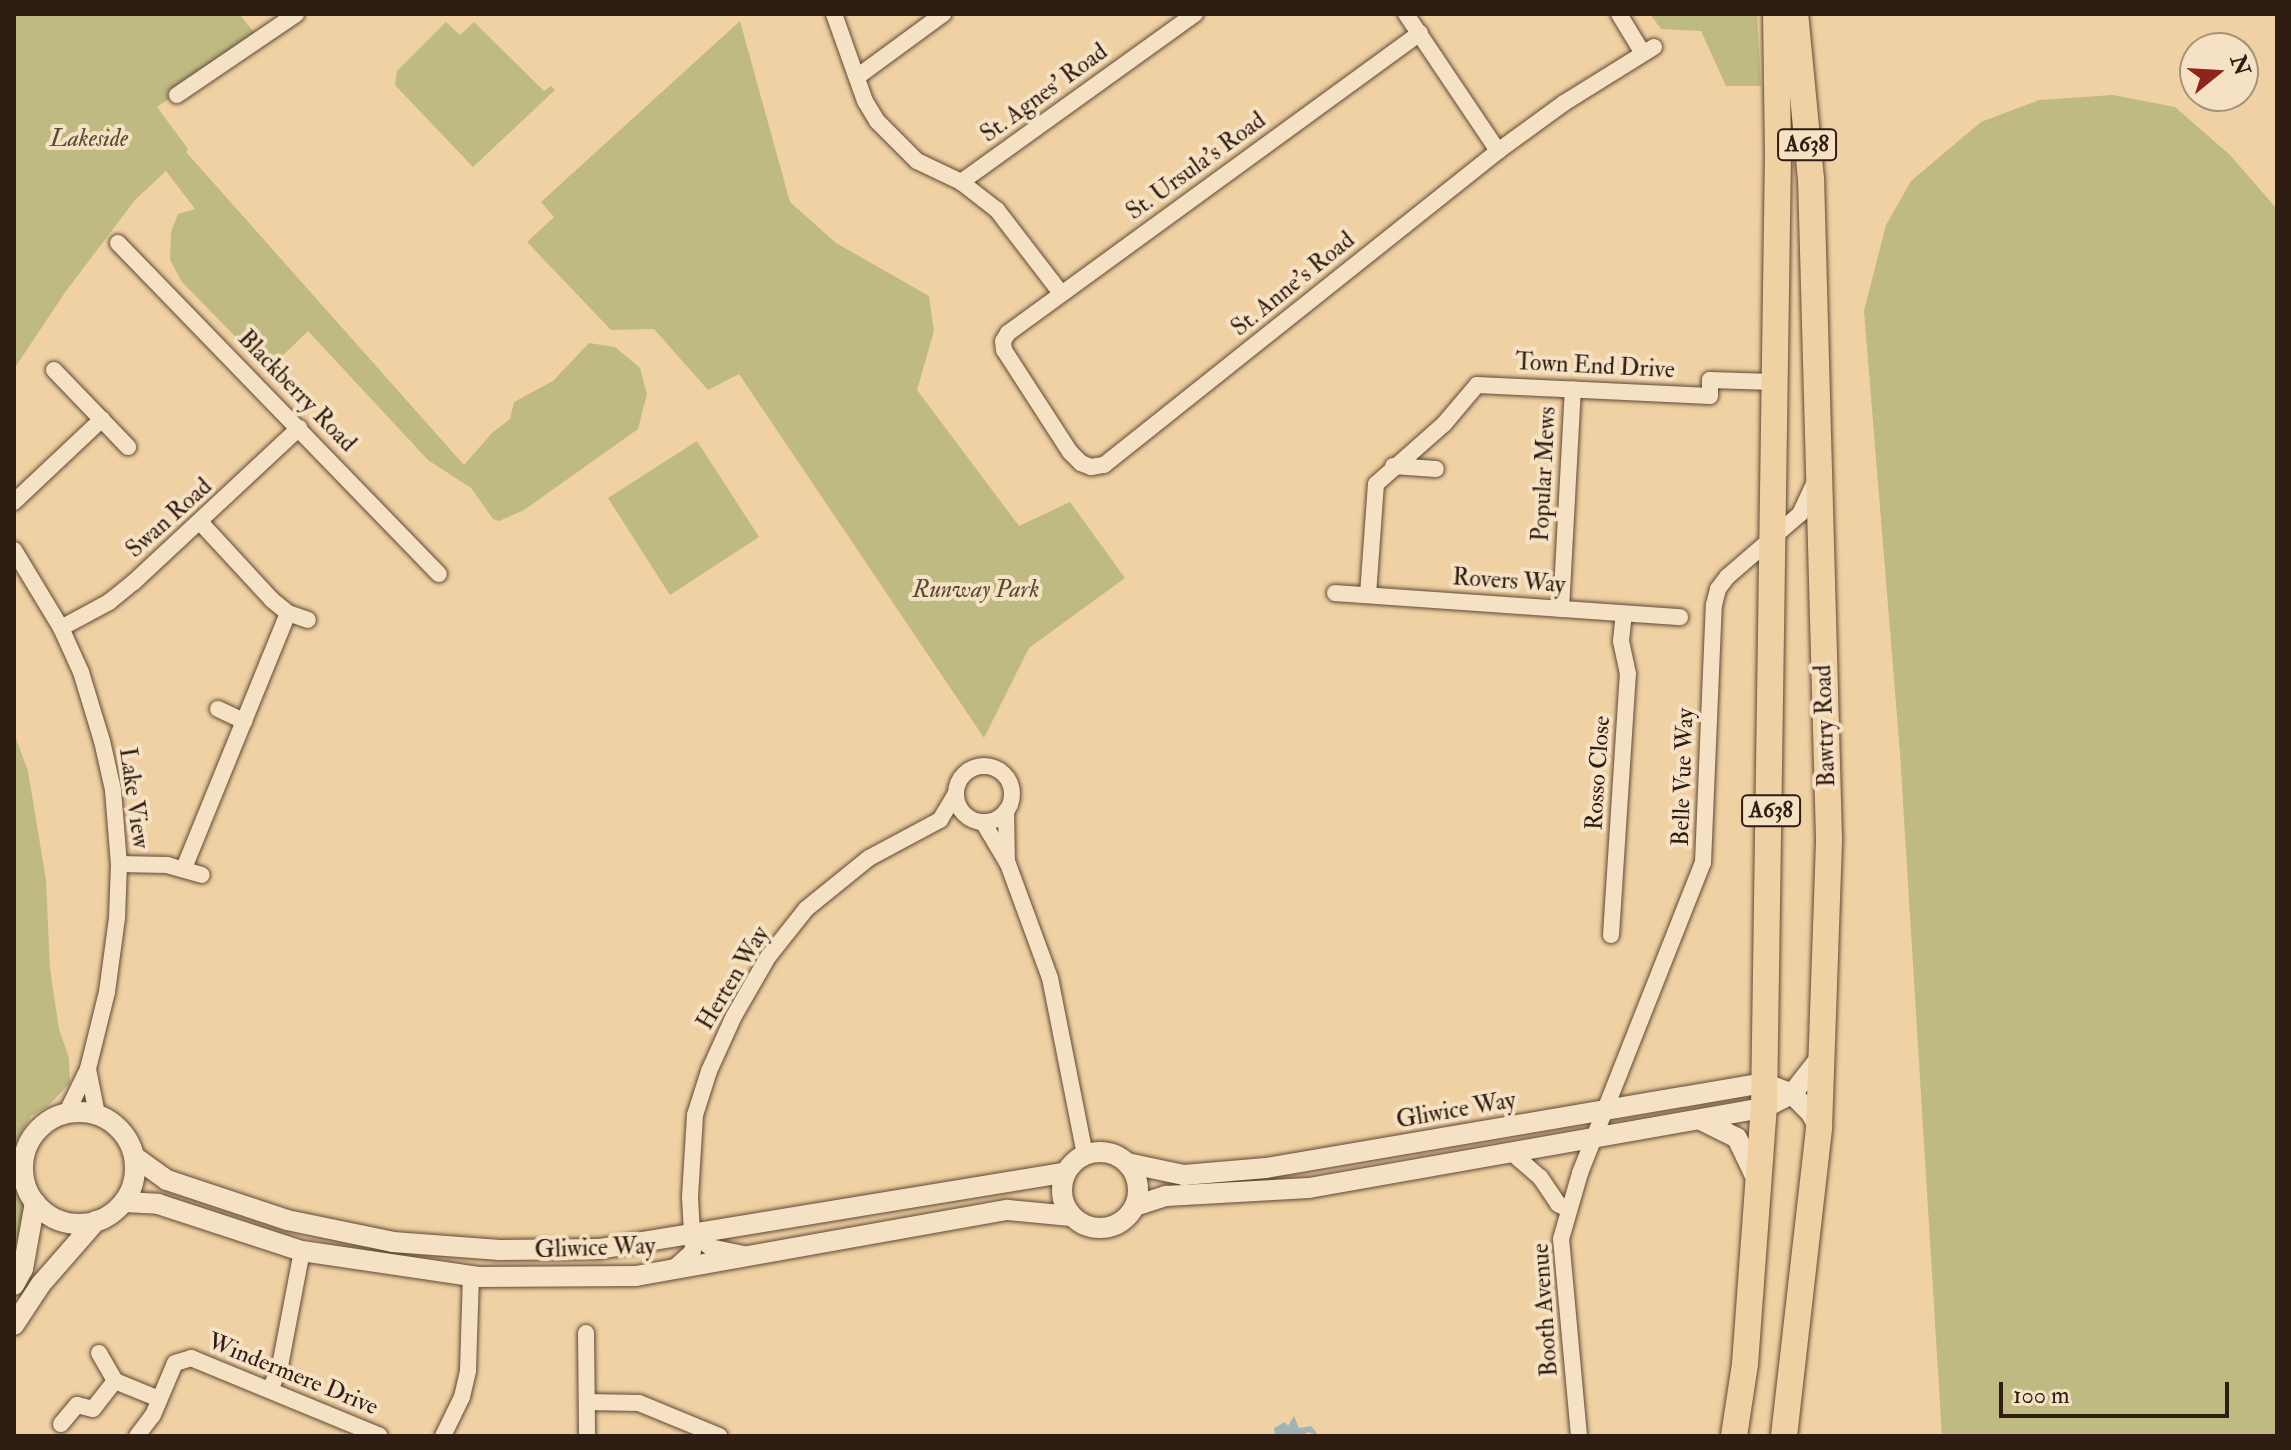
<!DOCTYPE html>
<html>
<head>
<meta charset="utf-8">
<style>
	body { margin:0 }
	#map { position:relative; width:2291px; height:1450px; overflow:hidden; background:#f0d1a3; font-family:"IM FELL Double Pica",serif }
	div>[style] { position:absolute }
	.green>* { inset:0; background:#beba82 }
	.water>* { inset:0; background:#a0b4b3 }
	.roads { filter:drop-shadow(0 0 2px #5f4936) drop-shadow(0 0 2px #5f4936) }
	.minor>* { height:16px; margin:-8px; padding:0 8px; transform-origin:8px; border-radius:8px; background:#f5e1c3 }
	.minor>.ring { margin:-8px; padding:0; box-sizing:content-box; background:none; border:16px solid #f5e1c3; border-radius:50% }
	.tertiary>* { height:20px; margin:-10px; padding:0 10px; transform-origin:10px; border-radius:10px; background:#f5e1c3 }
	.tertiary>.ring { margin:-10px; padding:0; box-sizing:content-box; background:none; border:20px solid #f5e1c3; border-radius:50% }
	.trunk>* { height:26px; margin:-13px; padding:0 13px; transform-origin:13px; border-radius:13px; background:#f0d1a3 }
	span { translate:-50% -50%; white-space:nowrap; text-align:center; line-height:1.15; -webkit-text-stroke:8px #f5e1c3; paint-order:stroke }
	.shield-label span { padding:2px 6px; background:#f5e1c3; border:2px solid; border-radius:6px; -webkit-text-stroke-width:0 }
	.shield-label { font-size:22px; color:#2f1c12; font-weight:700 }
	.street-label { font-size:24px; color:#2f1c12 }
	.park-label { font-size:24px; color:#5a4b34; font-style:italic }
	.frame { position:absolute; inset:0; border:16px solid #2f1c12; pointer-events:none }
	.north { position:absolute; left:2179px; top:32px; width:80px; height:80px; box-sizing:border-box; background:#f5e1c3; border:2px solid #a6927c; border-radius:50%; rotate:72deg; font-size:22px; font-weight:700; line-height:32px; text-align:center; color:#2f1c12 }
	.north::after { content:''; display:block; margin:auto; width:28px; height:36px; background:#8f2418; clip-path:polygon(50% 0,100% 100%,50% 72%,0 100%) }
	.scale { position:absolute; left:1999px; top:1382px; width:230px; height:36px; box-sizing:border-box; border:4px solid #2f1c12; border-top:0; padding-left:10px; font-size:24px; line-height:28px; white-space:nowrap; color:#2f1c12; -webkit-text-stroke:6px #f5e1c3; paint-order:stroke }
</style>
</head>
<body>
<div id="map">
	<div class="green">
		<div style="clip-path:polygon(14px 14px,239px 14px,259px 38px,157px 107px,188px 149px,186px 152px,464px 465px,492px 433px,510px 419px,514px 402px,553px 381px,589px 343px,615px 347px,640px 368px,647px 394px,638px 429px,524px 510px,499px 521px,493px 519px,471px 488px,428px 460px,308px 331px,268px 370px,182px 282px,170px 260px,171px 232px,178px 214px,195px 209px,166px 171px,135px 200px,66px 291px,14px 369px)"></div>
		<div style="clip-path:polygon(1650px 14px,1757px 14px,1761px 86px,1726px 86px,1701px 31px,1661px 29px)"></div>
		<div style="clip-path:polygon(740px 21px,790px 202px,836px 243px,929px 296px,934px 331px,917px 390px,1019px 526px,1070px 502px,1125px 578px,1029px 648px,984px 738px,739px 374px,708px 390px,654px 329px,611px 330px,527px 242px,554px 217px,541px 202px)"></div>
		<div style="clip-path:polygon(446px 22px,460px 35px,474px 22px,544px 91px,551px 86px,555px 90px,473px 167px,395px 85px,397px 71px)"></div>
		<div style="clip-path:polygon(2113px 95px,2175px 107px,2230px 155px,2277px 209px,2277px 1436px,1942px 1436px,1900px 753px,1864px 311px,1886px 225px,1911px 181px,1981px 122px,2039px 100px)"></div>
		<div style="clip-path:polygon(697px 441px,759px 537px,670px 595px,608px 498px)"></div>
		<div style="clip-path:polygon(14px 733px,28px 771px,46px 880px,50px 969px,59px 1029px,69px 1058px,70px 1083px,47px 1107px,31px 1116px,18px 1138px,14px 1165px,27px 1214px,14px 1248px)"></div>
	</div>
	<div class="water">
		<div style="clip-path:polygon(1294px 1416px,1299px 1428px,1311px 1426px,1319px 1436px,1308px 1432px,1304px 1436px,1275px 1436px,1274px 1428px,1285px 1422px,1288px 1426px)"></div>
	</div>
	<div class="roads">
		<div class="minor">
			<div style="left:834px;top:14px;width:92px;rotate:70.4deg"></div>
			<div style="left:865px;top:101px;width:23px;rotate:59deg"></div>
			<div style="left:877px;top:121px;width:57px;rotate:45deg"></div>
			<div style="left:917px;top:161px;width:49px;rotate:25.5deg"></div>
			<div style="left:961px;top:182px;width:46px;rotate:37.9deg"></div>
			<div style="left:997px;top:210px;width:105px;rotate:52.4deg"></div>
			<div style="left:1406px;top:14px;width:165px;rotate:56.1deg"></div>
			<div style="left:1619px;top:14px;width:44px;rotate:58.8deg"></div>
			<div style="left:1420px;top:33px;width:510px;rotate:143.94deg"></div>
			<div style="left:1008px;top:333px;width:9px;rotate:122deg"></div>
			<div style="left:1003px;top:341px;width:9px;rotate:84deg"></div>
			<div style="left:1004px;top:350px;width:121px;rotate:57.1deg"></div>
			<div style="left:1070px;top:452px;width:16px;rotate:45deg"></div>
			<div style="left:1081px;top:463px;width:11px;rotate:22deg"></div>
			<div style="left:1091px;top:467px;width:13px;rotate:-9deg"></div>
			<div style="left:1104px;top:465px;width:504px;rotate:-38.55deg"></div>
			<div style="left:1498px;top:151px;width:82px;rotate:-36deg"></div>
			<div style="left:1564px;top:103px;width:106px;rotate:-31.9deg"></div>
			<div style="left:857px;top:77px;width:107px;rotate:-36.2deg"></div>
			<div style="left:177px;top:95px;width:144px;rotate:-34.2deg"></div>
			<div style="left:961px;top:182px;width:288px;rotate:-35.7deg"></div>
			<div style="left:118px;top:243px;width:461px;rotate:45.9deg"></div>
			<div style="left:54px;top:370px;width:107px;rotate:46.1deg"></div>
			<div style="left:1393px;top:466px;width:43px;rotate:4deg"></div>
			<div style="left:14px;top:502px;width:121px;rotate:-43.3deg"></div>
			<div style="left:201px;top:523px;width:105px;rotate:47.3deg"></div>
			<div style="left:272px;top:600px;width:21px;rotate:39deg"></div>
			<div style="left:288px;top:613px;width:21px;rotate:19deg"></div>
			<div style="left:14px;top:550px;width:91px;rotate:58.9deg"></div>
			<div style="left:61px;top:628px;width:48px;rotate:65.6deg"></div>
			<div style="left:81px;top:672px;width:72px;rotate:73.1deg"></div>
			<div style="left:102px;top:741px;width:50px;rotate:77.3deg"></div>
			<div style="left:113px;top:790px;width:74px;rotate:85.4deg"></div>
			<div style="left:119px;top:864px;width:54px;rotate:92.1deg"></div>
			<div style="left:117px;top:918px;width:75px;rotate:97.7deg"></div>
			<div style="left:107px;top:992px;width:79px;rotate:103.9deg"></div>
			<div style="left:88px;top:1069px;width:50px;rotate:116.1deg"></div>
			<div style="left:1335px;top:593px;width:346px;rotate:4deg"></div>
			<div style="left:1368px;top:595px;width:111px;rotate:-85.9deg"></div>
			<div style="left:1376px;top:484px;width:91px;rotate:-41.4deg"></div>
			<div style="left:1444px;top:424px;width:51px;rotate:-49.8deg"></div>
			<div style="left:1477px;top:385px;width:233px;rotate:2.7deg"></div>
			<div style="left:1710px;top:396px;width:16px;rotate:-90deg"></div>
			<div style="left:1710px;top:380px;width:63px;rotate:1.8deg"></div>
			<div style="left:1561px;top:609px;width:220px;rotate:-86.9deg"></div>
			<div style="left:61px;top:628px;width:55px;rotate:-28.4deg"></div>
			<div style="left:109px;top:602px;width:32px;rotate:-39deg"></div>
			<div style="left:134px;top:582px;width:226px;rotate:-43deg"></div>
			<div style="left:218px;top:709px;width:29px;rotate:25deg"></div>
			<div class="ring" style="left:956px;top:766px;width:40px;height:40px"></div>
			<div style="left:1006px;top:811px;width:51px;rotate:88.9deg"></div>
			<div style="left:983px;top:822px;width:49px;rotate:59.2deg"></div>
			<div style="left:1008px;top:864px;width:121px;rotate:69.8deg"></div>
			<div style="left:1050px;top:978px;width:179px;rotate:78.8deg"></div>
			<div style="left:119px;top:864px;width:48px;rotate:1.2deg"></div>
			<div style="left:167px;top:865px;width:36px;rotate:16deg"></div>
			<div style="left:184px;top:868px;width:275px;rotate:-67.8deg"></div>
			<div style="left:1611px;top:935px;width:262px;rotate:-86.3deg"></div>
			<div style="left:1628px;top:674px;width:34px;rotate:-102deg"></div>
			<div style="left:1621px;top:641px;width:27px;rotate:-84deg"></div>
			<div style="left:88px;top:1069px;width:46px;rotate:78.7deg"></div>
			<div style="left:1512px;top:1153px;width:37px;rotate:41deg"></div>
			<div style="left:1540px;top:1177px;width:32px;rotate:56deg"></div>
			<div style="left:1558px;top:1204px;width:11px;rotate:27deg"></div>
			<div style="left:694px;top:1235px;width:20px;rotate:37deg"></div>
			<div style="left:710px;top:1247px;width:38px;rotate:12deg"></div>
			<div style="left:674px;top:1268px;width:25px;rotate:-42deg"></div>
			<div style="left:693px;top:1251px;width:54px;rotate:-93.2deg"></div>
			<div style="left:690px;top:1197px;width:82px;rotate:-86.5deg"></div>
			<div style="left:695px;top:1115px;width:46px;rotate:-72.3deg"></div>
			<div style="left:709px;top:1071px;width:60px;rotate:-65.6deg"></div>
			<div style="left:734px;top:1016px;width:68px;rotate:-60deg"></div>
			<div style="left:768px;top:957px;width:61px;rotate:-51.6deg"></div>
			<div style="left:806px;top:909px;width:81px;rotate:-39deg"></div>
			<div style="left:869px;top:858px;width:81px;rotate:-28.2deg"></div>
			<div style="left:940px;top:820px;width:31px;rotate:-59deg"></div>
			<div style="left:586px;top:1333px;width:103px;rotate:89.4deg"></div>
			<div style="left:99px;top:1353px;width:32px;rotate:60deg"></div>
			<div style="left:270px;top:1390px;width:26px;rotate:-67deg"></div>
			<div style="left:280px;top:1366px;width:117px;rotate:-79.2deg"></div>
			<div style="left:587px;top:1402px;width:52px;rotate:1.1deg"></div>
			<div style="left:639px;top:1403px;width:87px;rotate:22.4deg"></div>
			<div style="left:61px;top:1424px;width:25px;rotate:-50deg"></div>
			<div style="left:77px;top:1405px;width:16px;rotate:14deg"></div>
			<div style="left:93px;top:1409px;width:36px;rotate:-52deg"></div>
			<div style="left:115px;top:1381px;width:48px;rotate:22.2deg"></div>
			<div style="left:137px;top:1436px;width:26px;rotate:-53deg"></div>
			<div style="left:153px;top:1415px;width:56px;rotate:-67.1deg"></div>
			<div style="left:175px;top:1363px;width:17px;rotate:-17deg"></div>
			<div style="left:191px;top:1358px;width:204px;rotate:22.4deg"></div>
			<div style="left:443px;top:1436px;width:43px;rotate:-64deg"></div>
			<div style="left:462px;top:1397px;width:28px;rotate:-77deg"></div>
			<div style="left:468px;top:1370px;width:94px;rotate:-88.2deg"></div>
			<div style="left:1579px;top:1436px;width:198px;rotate:-95.2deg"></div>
			<div style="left:1561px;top:1239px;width:69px;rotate:-73.9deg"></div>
			<div style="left:1580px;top:1173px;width:334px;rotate:-68.4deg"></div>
			<div style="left:1703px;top:863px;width:258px;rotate:-87.6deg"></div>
			<div style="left:1714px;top:605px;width:16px;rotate:-76deg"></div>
			<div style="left:1718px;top:589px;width:15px;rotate:-53deg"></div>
			<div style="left:1727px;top:577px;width:96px;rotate:-40.8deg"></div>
			<div style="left:1800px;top:514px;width:33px;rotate:-65deg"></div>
		</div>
		<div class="tertiary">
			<div class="ring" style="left:23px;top:1112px;width:92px;height:92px"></div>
			<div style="left:1701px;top:1120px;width:40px;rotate:26.6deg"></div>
			<div style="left:1737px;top:1138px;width:47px;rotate:64.5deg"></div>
			<div class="ring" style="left:1062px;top:1152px;width:56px;height:56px"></div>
			<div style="left:135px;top:1157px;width:39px;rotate:36deg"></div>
			<div style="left:167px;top:1180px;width:126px;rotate:18.4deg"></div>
			<div style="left:287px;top:1220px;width:108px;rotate:11.7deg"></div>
			<div style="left:393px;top:1242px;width:107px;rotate:4.3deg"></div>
			<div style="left:500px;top:1250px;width:99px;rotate:-0.6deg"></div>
			<div style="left:599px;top:1249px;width:472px;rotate:-9.3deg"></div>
			<div style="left:1127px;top:1163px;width:58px;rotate:11.9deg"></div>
			<div style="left:1184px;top:1175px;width:82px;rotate:-4.9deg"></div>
			<div style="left:1266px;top:1168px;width:505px;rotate:-9.69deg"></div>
			<div style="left:1764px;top:1083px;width:30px;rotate:21deg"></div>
			<div style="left:1792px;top:1094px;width:27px;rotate:45deg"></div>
			<div style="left:1811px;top:1113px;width:17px;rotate:62deg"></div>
			<div style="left:124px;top:1202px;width:34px;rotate:3deg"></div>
			<div style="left:158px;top:1204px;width:151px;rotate:18.1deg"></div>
			<div style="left:302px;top:1251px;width:178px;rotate:8.4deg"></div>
			<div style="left:478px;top:1277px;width:158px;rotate:-0.4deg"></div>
			<div style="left:636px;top:1276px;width:378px;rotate:-10.1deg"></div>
			<div style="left:1008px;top:1210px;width:63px;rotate:5.4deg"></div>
			<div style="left:1135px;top:1206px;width:33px;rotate:-18deg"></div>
			<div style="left:1166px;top:1196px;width:143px;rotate:-3.2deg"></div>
			<div style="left:1309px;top:1188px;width:462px;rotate:-10deg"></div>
			<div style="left:1764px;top:1108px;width:31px;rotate:-27deg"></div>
			<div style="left:1792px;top:1094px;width:47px;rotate:-51.9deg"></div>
			<div style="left:14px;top:1285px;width:18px;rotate:-61deg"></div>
			<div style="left:23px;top:1269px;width:68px;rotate:-79.8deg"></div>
			<div style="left:14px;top:1325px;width:49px;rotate:-56.6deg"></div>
			<div style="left:41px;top:1284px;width:84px;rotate:-48.9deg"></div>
		</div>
		<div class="trunk">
			<div style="left:1734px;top:1436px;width:73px;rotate:-81.3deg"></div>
			<div style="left:1745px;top:1364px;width:257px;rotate:-85.8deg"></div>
			<div style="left:1764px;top:1108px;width:954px;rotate:-89.16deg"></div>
			<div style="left:1778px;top:154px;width:140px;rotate:-90.8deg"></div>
			<div style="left:1784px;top:1436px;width:310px;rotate:-83.5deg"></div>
			<div style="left:1819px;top:1128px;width:290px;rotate:-88deg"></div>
			<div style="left:1829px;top:838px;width:659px;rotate:-91.56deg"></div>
			<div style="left:1811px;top:179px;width:166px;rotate:-95.5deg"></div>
		</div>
	</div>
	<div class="shield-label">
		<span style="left:1807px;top:145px">A638</span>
		<span style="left:1771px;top:811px">A638</span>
	</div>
	<div class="street-label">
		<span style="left:1044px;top:93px;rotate:-36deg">St. Agnes' Road</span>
		<span style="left:1196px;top:166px;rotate:-36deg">St. Ursula's Road</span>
		<span style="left:1293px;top:284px;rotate:-39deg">St. Anne's Road</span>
		<span style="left:1595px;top:366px;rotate:3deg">Town End Drive</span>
		<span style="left:297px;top:391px;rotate:46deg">Blackberry Road</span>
		<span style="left:1544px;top:474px;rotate:-87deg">Popular Mews</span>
		<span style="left:169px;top:518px;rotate:-42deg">Swan Road</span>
		<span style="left:1509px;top:581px;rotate:4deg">Rovers Way</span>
		<span style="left:1825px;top:726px;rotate:-92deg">Bawtry Road</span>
		<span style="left:1598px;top:773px;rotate:-86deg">Rosso Close</span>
		<span style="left:1683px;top:777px;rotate:-88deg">Belle Vue Way</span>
		<span style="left:134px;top:798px;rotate:82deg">Lake View</span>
		<span style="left:733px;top:978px;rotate:-59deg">Herten Way</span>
		<span style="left:1456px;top:1110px;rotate:-10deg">Gliwice Way</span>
		<span style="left:595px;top:1248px;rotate:-2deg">Gliwice Way</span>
		<span style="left:1545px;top:1310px;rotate:-94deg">Booth Avenue</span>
		<span style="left:293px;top:1374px;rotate:22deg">Windermere Drive</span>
	</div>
	<div class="park-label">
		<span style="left:89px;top:139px">Lakeside</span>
		<span style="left:976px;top:590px">Runway Park</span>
	</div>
	<div class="frame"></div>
	<div class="north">N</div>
	<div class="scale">100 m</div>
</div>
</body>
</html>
